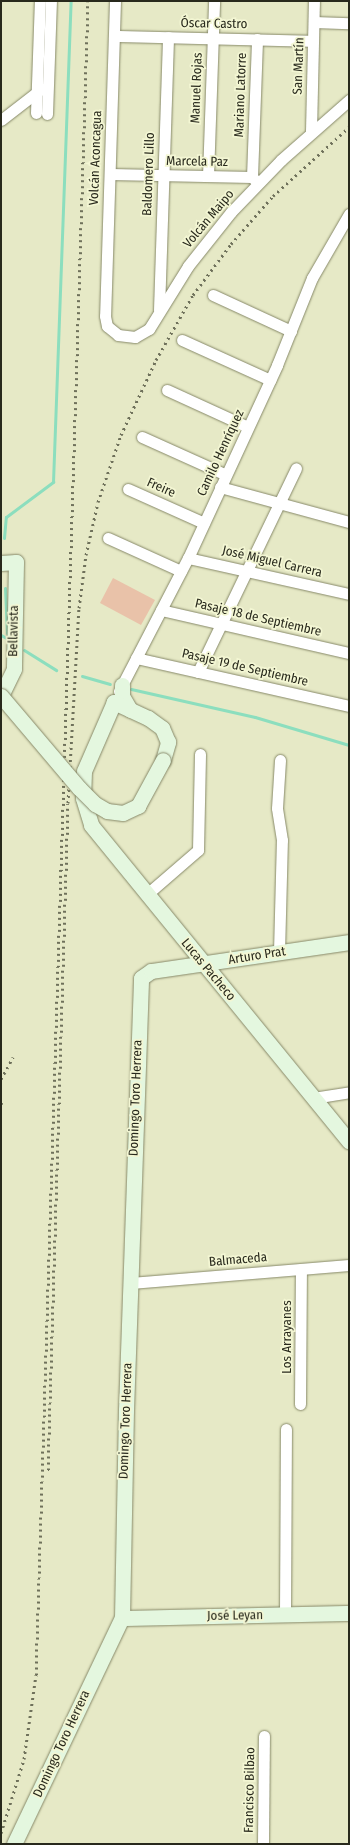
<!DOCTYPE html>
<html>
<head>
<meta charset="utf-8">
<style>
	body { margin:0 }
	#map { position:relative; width:350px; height:1845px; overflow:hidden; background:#e6e9c6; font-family:"Fira Sans Condensed",sans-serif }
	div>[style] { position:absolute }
	.green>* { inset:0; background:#e9c2a9 }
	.stream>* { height:3px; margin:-1.5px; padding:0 1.5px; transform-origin:1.5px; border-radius:1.5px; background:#8cdebe }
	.roads { filter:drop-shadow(0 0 1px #878969) drop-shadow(0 0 1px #878969) }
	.street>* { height:11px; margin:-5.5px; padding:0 5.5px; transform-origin:5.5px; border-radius:5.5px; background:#fff }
	.secondary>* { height:15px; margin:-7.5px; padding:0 7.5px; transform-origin:7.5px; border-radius:7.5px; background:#e4f7df }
	.rail>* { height:3px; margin-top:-1.5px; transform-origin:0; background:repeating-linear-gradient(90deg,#6f715b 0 2px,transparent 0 6px) }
	.bridges { filter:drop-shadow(0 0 1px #878969) drop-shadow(0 0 1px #878969) }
	.secondary-bridge>* { height:15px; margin:-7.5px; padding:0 7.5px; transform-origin:7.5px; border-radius:7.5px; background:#e4f7df }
	span { translate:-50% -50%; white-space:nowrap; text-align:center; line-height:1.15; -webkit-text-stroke:3.5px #f3f6d3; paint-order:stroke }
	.street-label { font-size:13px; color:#28291c }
	.frame { position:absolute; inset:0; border:2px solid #28291c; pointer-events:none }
</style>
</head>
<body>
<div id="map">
	<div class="green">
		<div style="clip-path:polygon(113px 578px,155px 600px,141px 625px,100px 603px)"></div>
	</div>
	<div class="stream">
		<div style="left:4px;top:538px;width:21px;rotate:-85deg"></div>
		<div style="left:6px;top:517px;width:59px;rotate:-36.7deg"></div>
		<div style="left:53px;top:482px;width:481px;rotate:-87.9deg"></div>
		<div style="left:5px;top:588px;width:45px;rotate:87.5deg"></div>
		<div style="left:1px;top:635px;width:8px;rotate:30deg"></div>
		<div style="left:24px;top:650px;width:38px;rotate:32deg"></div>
		<div style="left:82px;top:676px;width:29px;rotate:16deg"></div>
		<div style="left:131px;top:689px;width:127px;rotate:12.7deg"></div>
		<div style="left:255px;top:717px;width:98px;rotate:16.6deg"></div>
	</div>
	<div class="roads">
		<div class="street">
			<div style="left:115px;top:1px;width:315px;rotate:91.8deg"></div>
			<div style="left:105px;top:316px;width:10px;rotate:79deg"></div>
			<div style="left:107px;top:326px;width:14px;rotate:39deg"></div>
			<div style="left:118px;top:335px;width:17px;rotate:7deg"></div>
			<div style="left:135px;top:337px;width:16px;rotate:-30deg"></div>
			<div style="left:149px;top:329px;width:74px;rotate:-58.2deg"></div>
			<div style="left:188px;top:266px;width:69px;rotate:-51.5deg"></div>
			<div style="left:231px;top:212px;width:72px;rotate:-46.1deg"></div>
			<div style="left:281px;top:160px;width:91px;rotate:-41.4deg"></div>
			<div style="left:314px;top:22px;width:35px;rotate:2deg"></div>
			<div style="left:114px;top:36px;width:199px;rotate:1.4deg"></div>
			<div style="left:36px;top:113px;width:112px;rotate:-88deg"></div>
			<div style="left:47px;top:114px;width:113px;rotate:-88deg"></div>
			<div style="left:1px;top:120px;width:51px;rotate:-37.8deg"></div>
			<div style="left:311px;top:131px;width:130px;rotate:-88.7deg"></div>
			<div style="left:110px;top:174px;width:142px;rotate:1.2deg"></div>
			<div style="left:252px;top:177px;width:8px;rotate:45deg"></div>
			<div style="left:208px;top:176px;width:175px;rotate:-88deg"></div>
			<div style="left:252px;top:177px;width:138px;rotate:-87.9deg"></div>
			<div style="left:213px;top:295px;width:86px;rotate:24.8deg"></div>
			<div style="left:159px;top:310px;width:273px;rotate:-88.1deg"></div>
			<div style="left:182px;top:340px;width:97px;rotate:24.4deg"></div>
			<div style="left:167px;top:390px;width:89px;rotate:24.6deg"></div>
			<div style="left:142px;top:437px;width:92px;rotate:24.3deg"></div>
			<div style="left:220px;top:487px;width:134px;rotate:15.2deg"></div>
			<div style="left:128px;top:489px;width:83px;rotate:24.1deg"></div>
			<div style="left:108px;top:538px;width:80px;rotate:24.3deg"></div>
			<div style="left:188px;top:558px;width:165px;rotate:12.6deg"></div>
			<div style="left:161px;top:610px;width:193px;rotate:12.9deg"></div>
			<div style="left:136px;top:658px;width:218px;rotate:12.7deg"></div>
			<div style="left:198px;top:672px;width:226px;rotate:-64.3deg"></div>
			<div style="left:119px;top:691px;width:150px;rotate:-62.6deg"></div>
			<div style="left:188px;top:558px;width:213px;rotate:-65.2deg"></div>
			<div style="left:277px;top:365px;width:94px;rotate:-68.1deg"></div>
			<div style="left:312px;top:278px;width:74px;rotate:-60deg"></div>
			<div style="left:146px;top:895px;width:69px;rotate:-40.9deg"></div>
			<div style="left:198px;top:850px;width:96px;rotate:-88.8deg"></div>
			<div style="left:279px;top:952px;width:112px;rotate:-88.5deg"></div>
			<div style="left:282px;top:840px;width:32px;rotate:-99deg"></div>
			<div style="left:277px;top:808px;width:48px;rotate:-86.4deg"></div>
			<div style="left:313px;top:1098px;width:36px;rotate:-9deg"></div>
			<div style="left:130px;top:1283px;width:220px;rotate:-4.7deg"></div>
			<div style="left:300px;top:1404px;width:135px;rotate:-89.6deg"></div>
			<div style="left:285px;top:1615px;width:186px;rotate:-89.7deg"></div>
			<div style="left:263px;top:1844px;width:108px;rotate:-89.5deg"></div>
		</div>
		<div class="secondary">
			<div style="left:1px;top:563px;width:15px;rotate:-4deg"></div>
			<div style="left:16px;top:562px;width:107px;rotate:91.1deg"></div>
			<div style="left:14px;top:669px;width:30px;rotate:116deg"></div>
			<div style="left:122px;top:685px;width:11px;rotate:90deg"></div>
			<div style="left:122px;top:696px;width:16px;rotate:60deg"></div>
			<div style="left:163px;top:760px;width:19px;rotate:-74deg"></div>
			<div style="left:168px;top:742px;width:15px;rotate:-113deg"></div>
			<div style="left:162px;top:728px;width:17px;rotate:-144deg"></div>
			<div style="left:148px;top:718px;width:38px;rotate:-155deg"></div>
			<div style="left:114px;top:702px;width:75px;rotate:113.5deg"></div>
			<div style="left:84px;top:771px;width:27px;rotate:92deg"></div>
			<div style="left:83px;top:798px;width:28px;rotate:73deg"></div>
			<div style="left:91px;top:825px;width:408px;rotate:50.8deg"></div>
			<div style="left:122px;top:1618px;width:227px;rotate:-1.3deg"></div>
			<div style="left:14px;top:1844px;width:250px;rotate:-64.5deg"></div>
			<div style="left:122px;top:1618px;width:208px;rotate:-88.9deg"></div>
			<div style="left:126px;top:1410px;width:432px;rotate:-88deg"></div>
			<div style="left:141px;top:978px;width:12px;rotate:-35deg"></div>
			<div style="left:151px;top:971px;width:200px;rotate:-8.3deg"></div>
		</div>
	</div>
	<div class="rail">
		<div style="left:1px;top:1079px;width:25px;rotate:-61deg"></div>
		<div style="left:1px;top:1104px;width:2px;rotate:-63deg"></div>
		<div style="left:48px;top:1470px;width:667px;rotate:-88.28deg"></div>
		<div style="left:68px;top:803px;width:195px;rotate:-86.8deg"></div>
		<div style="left:79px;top:608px;width:53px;rotate:-82.5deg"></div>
		<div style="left:86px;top:555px;width:54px;rotate:-77.2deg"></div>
		<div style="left:98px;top:502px;width:71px;rotate:-71.1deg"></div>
		<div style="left:121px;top:435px;width:83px;rotate:-65deg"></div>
		<div style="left:156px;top:360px;width:75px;rotate:-60.4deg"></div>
		<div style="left:193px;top:295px;width:64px;rotate:-53.3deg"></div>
		<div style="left:231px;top:244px;width:64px;rotate:-48.8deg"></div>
		<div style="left:273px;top:196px;width:103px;rotate:-42.2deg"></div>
		<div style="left:1px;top:1833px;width:77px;rotate:-72.7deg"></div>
		<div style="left:24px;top:1759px;width:85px;rotate:-81.9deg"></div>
		<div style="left:36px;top:1675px;width:1675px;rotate:-88.22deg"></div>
	</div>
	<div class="bridges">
		<div class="secondary-bridge">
			<div style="left:1px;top:696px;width:121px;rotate:49.7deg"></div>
			<div style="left:79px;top:788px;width:23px;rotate:45deg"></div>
			<div style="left:95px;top:804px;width:14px;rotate:30deg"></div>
			<div style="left:107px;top:811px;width:16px;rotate:7deg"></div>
			<div style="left:123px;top:813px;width:17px;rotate:-25deg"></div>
			<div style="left:138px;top:806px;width:52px;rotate:-61.5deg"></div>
		</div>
	</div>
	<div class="street-label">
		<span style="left:214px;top:24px;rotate:1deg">Óscar Castro</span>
		<span style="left:299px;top:66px;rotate:-88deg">San Martín</span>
		<span style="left:197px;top:88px;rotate:-88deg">Manuel Rojas</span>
		<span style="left:241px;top:95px;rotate:-88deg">Mariano Latorre</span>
		<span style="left:96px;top:158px;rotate:-88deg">Volcán Aconcagua</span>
		<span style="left:197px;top:162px;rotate:1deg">Marcela Paz</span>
		<span style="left:149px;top:174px;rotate:-88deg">Baldomero Lillo</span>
		<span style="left:209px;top:219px;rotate:-50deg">Volcán Maipo</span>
		<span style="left:221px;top:453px;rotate:-65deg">Camilo Henríquez</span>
		<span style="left:161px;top:488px;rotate:24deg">Freire</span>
		<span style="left:272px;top:562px;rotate:13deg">José Miguel Carrera</span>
		<span style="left:258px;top:618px;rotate:13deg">Pasaje 18 de Septiembre</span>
		<span style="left:14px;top:631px;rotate:-89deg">Bellavista</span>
		<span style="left:245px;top:668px;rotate:13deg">Pasaje 19 de Septiembre</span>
		<span style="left:257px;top:956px;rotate:-9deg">Arturo Prat</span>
		<span style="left:208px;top:970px;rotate:50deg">Lucas Pacheco</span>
		<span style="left:136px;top:1098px;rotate:-88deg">Domingo Toro Herrera</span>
		<span style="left:238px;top:1260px;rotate:-5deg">Balmaceda</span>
		<span style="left:287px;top:1337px;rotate:-90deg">Los Arrayanes</span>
		<span style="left:126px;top:1421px;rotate:-88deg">Domingo Toro Herrera</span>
		<span style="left:235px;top:1616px;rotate:-1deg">José Leyan</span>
		<span style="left:62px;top:1744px;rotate:-65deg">Domingo Toro Herrera</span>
		<span style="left:250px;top:1790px;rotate:-89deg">Francisco Bilbao</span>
	</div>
	<div class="frame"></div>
</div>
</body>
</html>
